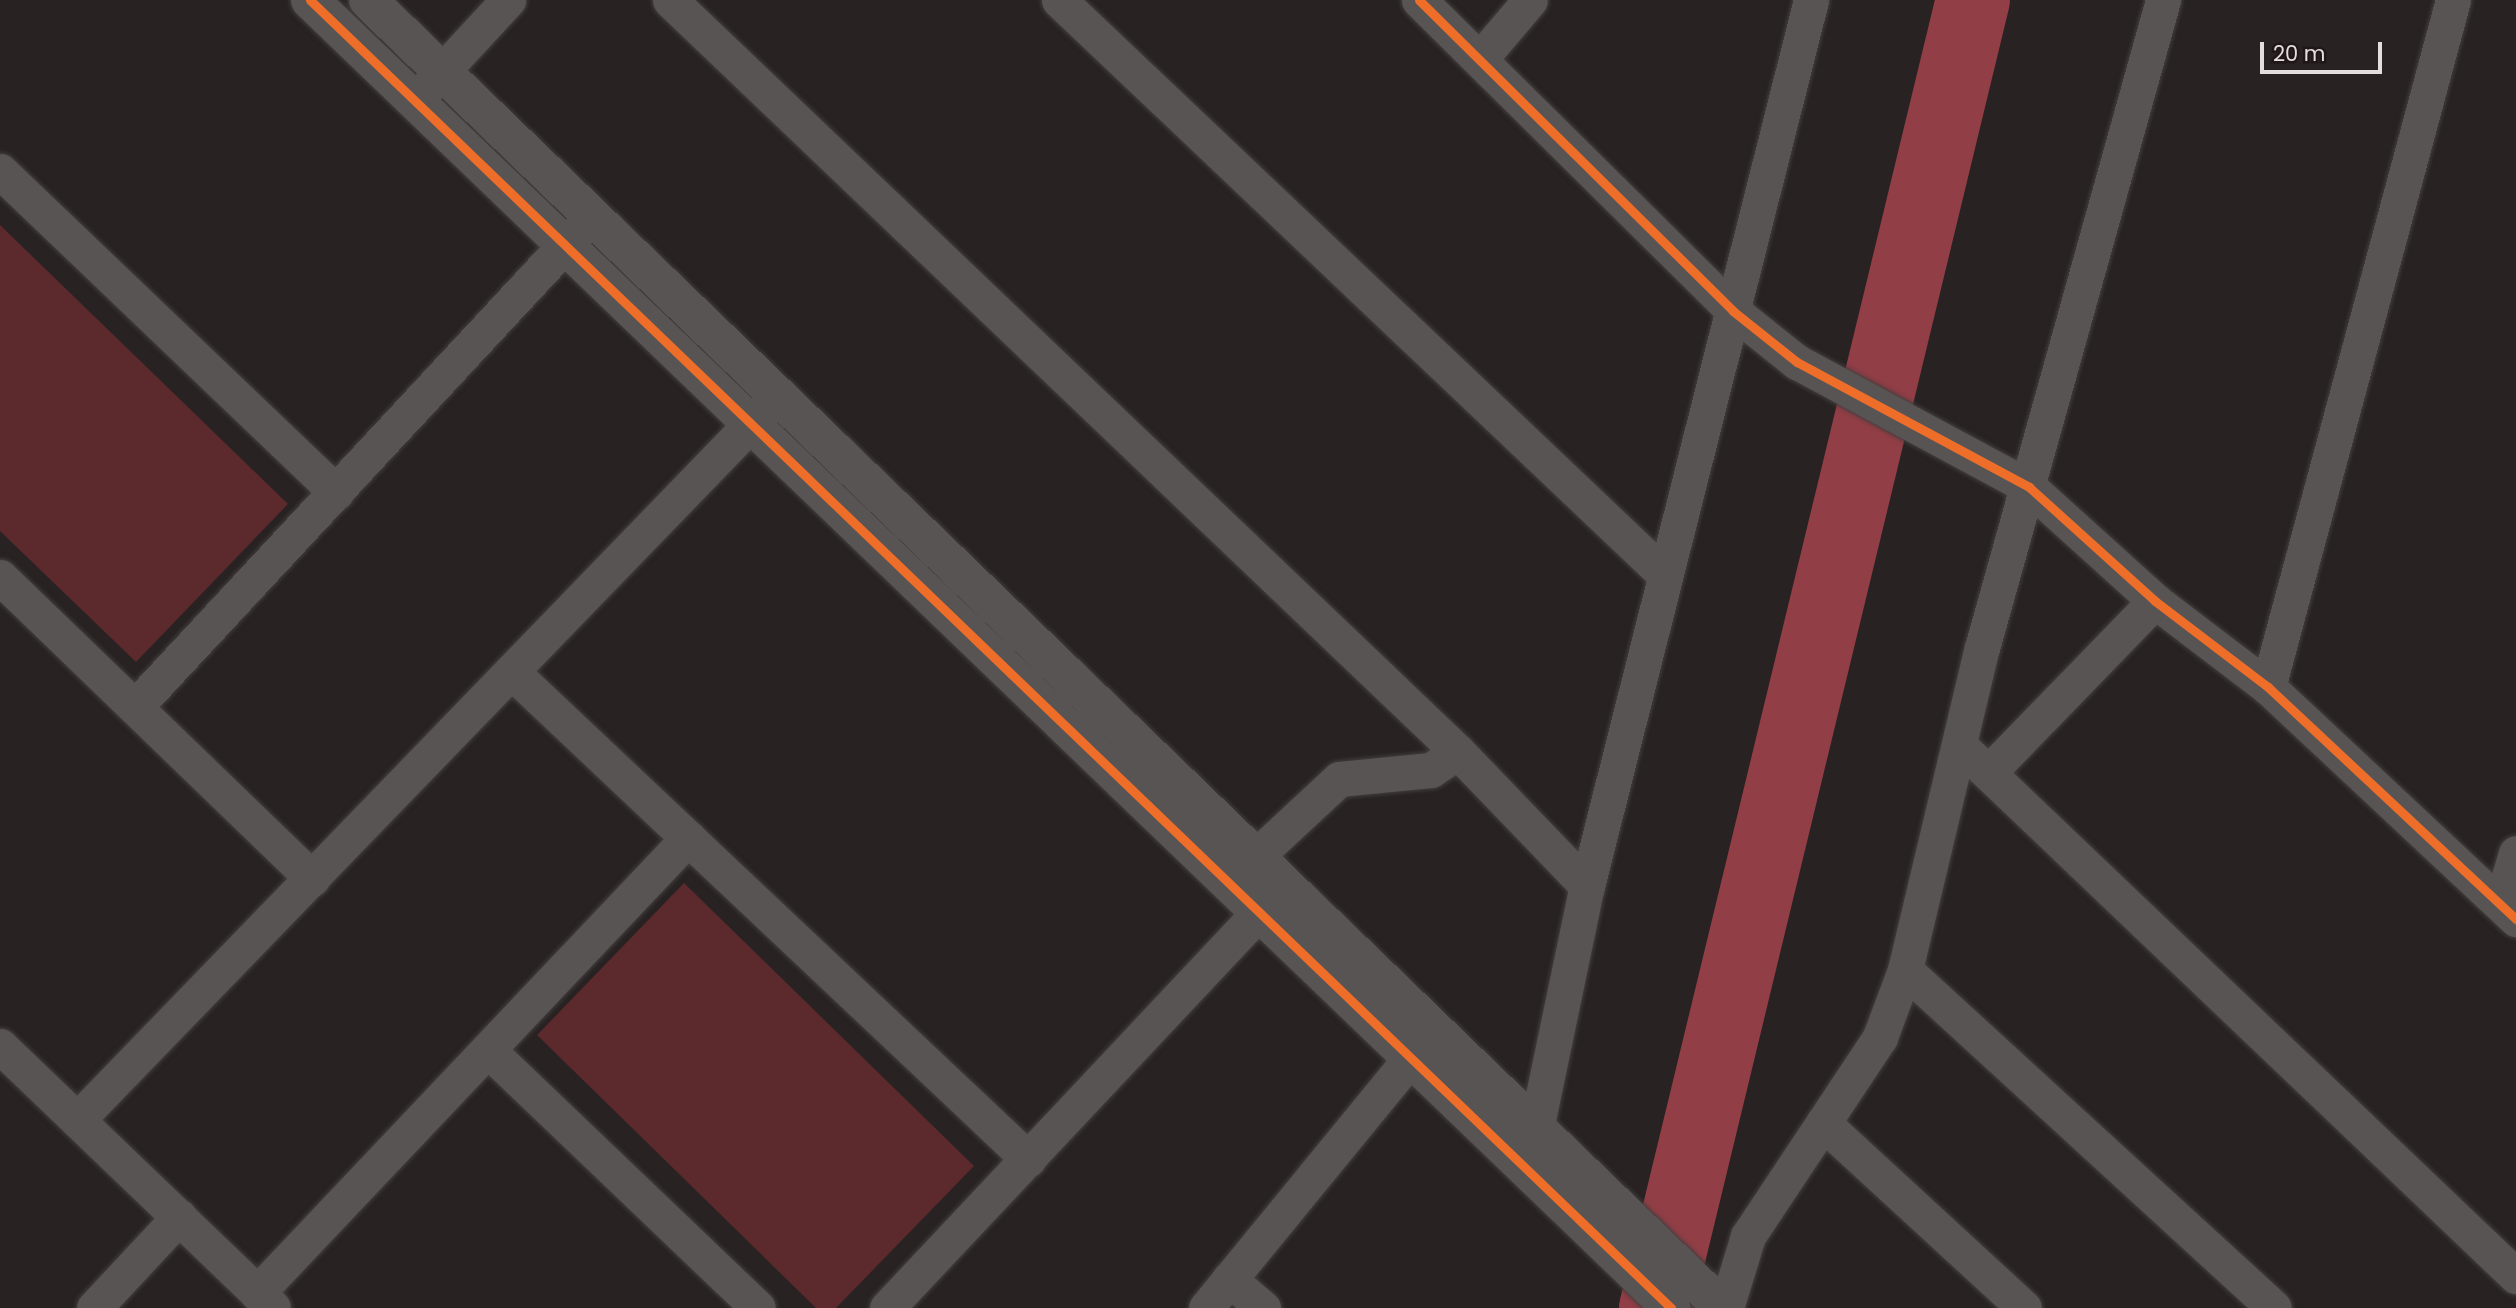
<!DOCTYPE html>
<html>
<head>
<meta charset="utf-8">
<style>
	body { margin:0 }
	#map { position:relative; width:2516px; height:1308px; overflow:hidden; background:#282222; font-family:Poppins,sans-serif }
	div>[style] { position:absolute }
	.green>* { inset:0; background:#5c292d }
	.river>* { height:74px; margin:-37px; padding:0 37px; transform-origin:37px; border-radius:37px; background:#923e46 }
	.roads { filter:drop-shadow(0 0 2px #433e3e) drop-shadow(0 0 2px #433e3e) }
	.street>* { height:35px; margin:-17.5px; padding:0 17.5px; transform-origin:17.5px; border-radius:17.5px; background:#585454 }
	.secondary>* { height:38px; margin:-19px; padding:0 19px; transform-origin:19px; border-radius:19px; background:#585454 }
	.cycleway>* { height:9px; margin:-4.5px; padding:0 4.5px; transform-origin:4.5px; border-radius:4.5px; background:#ee6e29 }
	span { translate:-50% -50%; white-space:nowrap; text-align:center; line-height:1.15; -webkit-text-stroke:5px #201717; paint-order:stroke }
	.scale { position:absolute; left:2260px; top:42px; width:122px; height:32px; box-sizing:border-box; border:4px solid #e5dede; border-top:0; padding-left:9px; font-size:21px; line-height:24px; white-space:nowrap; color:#e5dede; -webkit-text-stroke:5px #201717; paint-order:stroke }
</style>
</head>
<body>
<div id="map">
	<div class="green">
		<div style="clip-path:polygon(0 225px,288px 504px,136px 662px,0 531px)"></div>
		<div style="clip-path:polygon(684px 883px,974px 1166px,836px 1308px,816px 1308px,537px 1035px)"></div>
	</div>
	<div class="river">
		<div style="left:1656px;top:1308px;width:1346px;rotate:-76.38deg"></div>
	</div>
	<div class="roads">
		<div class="street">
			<div style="left:670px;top:0;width:1089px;rotate:43.66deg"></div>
			<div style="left:1458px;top:752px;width:186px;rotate:46.1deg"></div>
			<div style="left:1059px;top:0;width:834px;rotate:43.49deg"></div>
			<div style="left:1419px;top:0;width:442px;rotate:44.7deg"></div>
			<div style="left:1733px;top:311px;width:82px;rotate:38.6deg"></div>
			<div style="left:1797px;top:362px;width:264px;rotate:28.3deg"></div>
			<div style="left:2029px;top:487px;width:170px;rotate:42.1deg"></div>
			<div style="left:2155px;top:601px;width:142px;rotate:37.3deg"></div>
			<div style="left:2268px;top:687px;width:340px;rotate:43.1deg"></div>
			<div style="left:1480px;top:59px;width:77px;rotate:-49.7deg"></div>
			<div style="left:422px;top:93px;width:127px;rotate:-47.2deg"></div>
			<div style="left:0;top:171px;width:465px;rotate:43.7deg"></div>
			<div style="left:0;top:577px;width:434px;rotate:44deg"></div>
			<div style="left:512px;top:672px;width:710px;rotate:43.34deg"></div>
			<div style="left:2268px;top:687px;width:711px;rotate:-74.93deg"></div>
			<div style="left:135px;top:707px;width:669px;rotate:-47.06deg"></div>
			<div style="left:1961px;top:747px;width:767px;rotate:43.63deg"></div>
			<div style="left:1990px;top:771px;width:237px;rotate:-45.9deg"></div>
			<div style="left:1254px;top:858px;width:116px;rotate:-42.9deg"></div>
			<div style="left:1339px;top:779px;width:92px;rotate:-5.6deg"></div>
			<div style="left:1431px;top:770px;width:32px;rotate:-34deg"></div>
			<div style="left:2501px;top:904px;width:53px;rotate:-73.6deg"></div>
			<div style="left:1905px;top:970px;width:500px;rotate:42.49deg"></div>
			<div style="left:0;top:1046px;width:378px;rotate:43.8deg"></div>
			<div style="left:488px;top:1050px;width:373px;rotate:43.7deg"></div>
			<div style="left:77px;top:1120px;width:996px;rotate:-45.94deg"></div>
			<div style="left:1823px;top:1123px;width:273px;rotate:42.6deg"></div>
			<div style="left:1531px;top:1153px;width:273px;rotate:-78.2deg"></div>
			<div style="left:1587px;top:886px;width:914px;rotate:-75.81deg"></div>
			<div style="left:1229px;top:1279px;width:45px;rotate:40.5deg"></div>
			<div style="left:257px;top:1293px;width:627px;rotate:-46.55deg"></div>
			<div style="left:94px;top:1308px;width:125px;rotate:-47deg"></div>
			<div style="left:887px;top:1308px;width:571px;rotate:-46.77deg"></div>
			<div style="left:1206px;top:1308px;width:350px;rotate:-50.7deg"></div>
			<div style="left:1726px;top:1308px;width:75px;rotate:-73deg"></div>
			<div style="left:1748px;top:1236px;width:239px;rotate:-56.4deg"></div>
			<div style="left:1880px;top:1037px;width:72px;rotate:-69.5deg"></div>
			<div style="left:1905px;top:970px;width:331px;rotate:-76.6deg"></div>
			<div style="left:1982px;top:648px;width:673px;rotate:-74.39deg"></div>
		</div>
		<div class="secondary">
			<div style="left:310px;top:0;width:1888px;rotate:43.86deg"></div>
			<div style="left:368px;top:0;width:1883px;rotate:43.99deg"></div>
		</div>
	</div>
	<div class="cycleway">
		<div style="left:310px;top:0;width:1888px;rotate:43.86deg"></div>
		<div style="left:1419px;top:0;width:442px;rotate:44.7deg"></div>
		<div style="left:1733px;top:311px;width:82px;rotate:38.6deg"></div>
		<div style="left:1797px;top:362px;width:264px;rotate:28.3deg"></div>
		<div style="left:2029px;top:487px;width:170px;rotate:42.1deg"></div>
		<div style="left:2155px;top:601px;width:142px;rotate:37.3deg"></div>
		<div style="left:2268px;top:687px;width:340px;rotate:43.1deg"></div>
	</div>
	<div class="scale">20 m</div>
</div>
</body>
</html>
